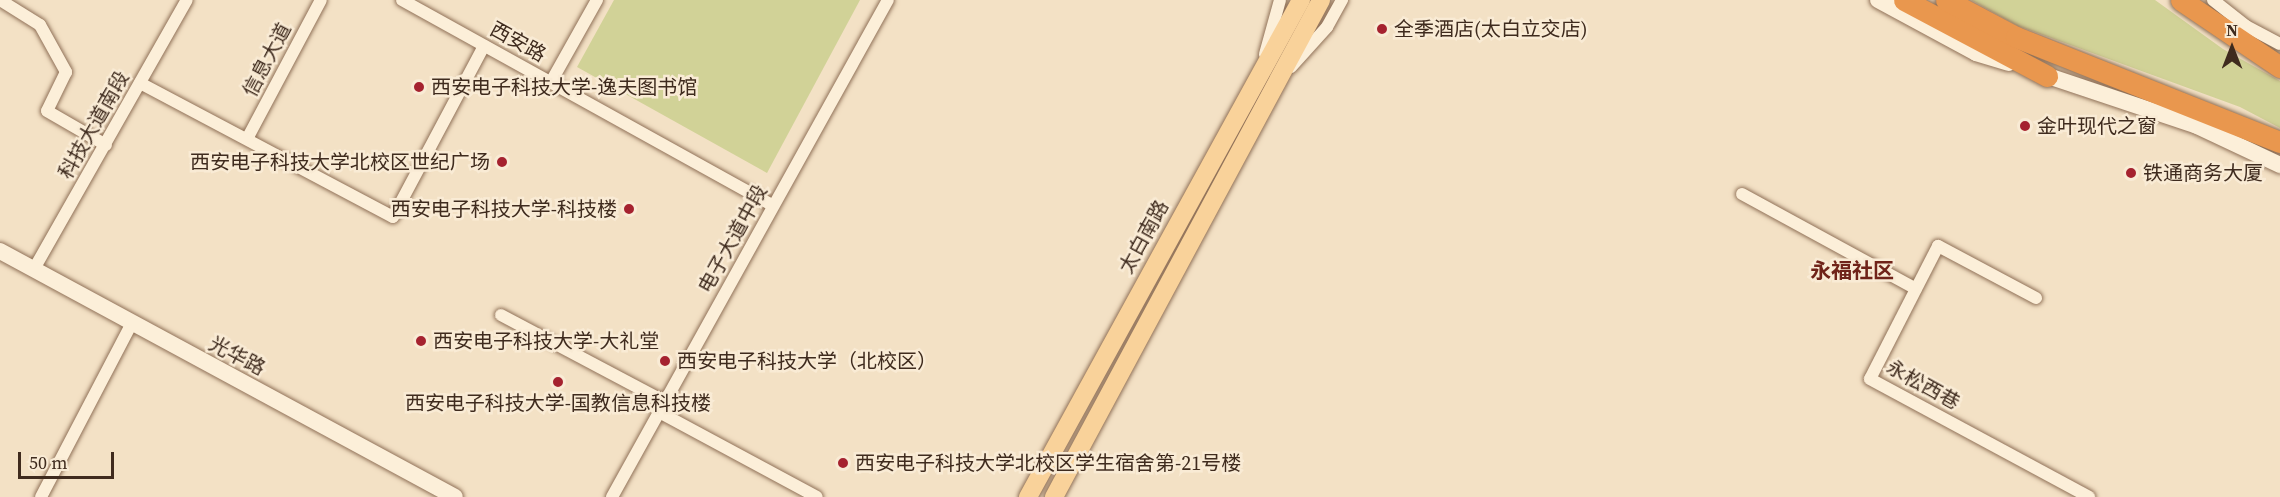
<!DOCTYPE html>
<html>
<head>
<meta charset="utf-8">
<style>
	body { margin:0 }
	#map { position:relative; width:2280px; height:497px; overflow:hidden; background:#f3e1c5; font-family:"Source Serif 4","Noto Sans SC",serif }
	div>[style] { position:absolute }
	.green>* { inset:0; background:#d1d297 }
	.roads { filter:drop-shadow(0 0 2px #907158) drop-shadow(0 0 2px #907158) }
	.street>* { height:12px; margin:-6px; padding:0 6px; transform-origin:6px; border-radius:6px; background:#fcefd9 }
	.secondary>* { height:16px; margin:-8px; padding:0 8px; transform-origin:8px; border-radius:8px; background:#fcefd9 }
	.primary>* { height:18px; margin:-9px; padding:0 9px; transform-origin:9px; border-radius:9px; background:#f9d29a }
	.highway>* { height:21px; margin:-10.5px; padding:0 10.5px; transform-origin:10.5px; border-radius:10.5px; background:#e9974e }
	.dots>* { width:16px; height:16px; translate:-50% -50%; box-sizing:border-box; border:3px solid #f9ebd5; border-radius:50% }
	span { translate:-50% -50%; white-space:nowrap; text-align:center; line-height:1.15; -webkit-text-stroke:5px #f9ebd5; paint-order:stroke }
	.poi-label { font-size:20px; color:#3f2b1e }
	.left { translate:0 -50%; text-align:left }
	.right { translate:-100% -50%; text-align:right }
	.street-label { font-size:20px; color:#3f2b1e }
	.neighbourhood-label { font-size:21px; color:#702319; font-weight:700 }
	.north { position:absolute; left:2202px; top:18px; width:60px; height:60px; -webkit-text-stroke:4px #f9ebd5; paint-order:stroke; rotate:0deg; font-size:16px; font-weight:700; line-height:24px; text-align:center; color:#3f2b1e }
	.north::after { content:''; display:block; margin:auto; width:21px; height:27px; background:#3f2b1e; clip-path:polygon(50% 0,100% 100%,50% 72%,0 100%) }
	.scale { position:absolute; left:18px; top:452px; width:96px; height:27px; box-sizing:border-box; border:3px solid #3f2b1e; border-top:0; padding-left:8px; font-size:18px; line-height:21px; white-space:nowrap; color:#3f2b1e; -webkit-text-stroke:4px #f9ebd5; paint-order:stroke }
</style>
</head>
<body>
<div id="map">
	<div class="green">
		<div style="clip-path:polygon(614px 0,860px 0,767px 173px,577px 67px)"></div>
		<div style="clip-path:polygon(1971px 0,2155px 0,2223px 49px,2280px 81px,2280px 128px,2240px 107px,2018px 26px)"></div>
	</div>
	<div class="roads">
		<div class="street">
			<div style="left:0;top:0;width:47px;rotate:32deg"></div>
			<div style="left:40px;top:25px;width:54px;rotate:61deg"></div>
			<div style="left:66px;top:72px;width:43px;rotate:116deg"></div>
			<div style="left:47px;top:111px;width:68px;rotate:30deg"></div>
			<div style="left:402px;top:0;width:424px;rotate:29deg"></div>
			<div style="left:2213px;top:0;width:42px;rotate:38.2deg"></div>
			<div style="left:2246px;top:26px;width:38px;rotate:28deg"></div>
			<div style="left:1265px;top:54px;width:56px;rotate:-74.5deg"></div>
			<div style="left:1291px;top:67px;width:54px;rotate:-48deg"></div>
			<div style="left:1327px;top:27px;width:31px;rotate:-61deg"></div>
			<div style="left:551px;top:82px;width:94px;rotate:-60.7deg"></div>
			<div style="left:140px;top:83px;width:286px;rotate:27.9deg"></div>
			<div style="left:393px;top:217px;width:194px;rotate:-62deg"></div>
			<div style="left:247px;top:139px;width:157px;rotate:-62deg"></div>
			<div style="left:1742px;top:194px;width:198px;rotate:28.6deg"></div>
			<div style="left:34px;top:269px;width:309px;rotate:-60.4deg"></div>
			<div style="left:2036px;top:298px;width:111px;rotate:-152deg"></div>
			<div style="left:1938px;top:246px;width:149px;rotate:117.1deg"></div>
			<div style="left:1870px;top:379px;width:249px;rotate:28.3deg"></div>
			<div style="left:501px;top:315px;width:186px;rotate:27.9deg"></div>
			<div style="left:659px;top:412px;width:179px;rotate:28.3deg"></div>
			<div style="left:41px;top:497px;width:196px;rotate:-62.4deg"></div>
			<div style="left:612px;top:497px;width:568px;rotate:-60.96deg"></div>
		</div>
		<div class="secondary">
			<div style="left:1878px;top:0;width:111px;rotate:28.4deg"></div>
			<div style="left:1976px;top:53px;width:34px;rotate:17deg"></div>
			<div style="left:2036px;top:72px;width:170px;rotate:18.5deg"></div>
			<div style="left:2197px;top:126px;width:92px;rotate:25.2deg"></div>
			<div style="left:0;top:251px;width:517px;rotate:28.4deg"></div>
		</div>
		<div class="primary">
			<div style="left:1028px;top:497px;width:567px;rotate:-61.22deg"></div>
			<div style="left:1054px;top:497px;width:564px;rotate:-61.75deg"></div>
		</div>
		<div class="highway">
			<div style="left:1904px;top:0;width:162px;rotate:28deg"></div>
			<div style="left:1946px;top:0;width:79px;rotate:27.9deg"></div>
			<div style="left:2016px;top:37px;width:284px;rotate:21.7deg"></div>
			<div style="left:2181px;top:0;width:120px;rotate:34.1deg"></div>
		</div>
	</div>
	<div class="dots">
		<div style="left:1382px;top:29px;background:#a5222f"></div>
		<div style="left:419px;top:87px;background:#a5222f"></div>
		<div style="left:2025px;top:126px;background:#a5222f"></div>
		<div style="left:502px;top:162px;background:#a5222f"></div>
		<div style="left:2131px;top:173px;background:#a5222f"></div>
		<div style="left:629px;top:209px;background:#a5222f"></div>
		<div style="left:421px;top:341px;background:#a5222f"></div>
		<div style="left:665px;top:361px;background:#a5222f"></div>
		<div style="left:558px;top:382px;background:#a5222f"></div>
		<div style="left:843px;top:463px;background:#a5222f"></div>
	</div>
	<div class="poi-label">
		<span class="left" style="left:1394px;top:29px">全季酒店(太白立交店)</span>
		<span class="left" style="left:431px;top:87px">西安电子科技大学-逸夫图书馆</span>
		<span class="left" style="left:2037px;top:126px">金叶现代之窗</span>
		<span class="right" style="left:490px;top:162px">西安电子科技大学北校区世纪广场</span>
		<span class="left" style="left:2143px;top:173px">铁通商务大厦</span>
		<span class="right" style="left:617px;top:209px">西安电子科技大学-科技楼</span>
		<span class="left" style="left:433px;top:341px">西安电子科技大学-大礼堂</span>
		<span class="left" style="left:677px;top:361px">西安电子科技大学（北校区）</span>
		<span style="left:558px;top:403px">西安电子科技大学-国教信息科技楼</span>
		<span class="left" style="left:855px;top:463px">西安电子科技大学北校区学生宿舍第-21号楼</span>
	</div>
	<div class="street-label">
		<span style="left:518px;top:42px;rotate:29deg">西安路</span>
		<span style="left:267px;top:60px;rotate:-62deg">信息大道</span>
		<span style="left:94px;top:125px;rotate:-60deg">科技大道南段</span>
		<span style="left:1144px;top:237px;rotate:-61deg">太白南路</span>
		<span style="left:733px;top:239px;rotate:-61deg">电子大道中段</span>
		<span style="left:237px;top:356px;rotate:28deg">光华路</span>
		<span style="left:1923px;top:385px;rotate:29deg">永松西巷</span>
	</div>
	<div class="neighbourhood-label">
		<span style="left:1852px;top:271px">永福社区</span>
	</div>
	<div class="north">N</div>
	<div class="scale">50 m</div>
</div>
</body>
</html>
